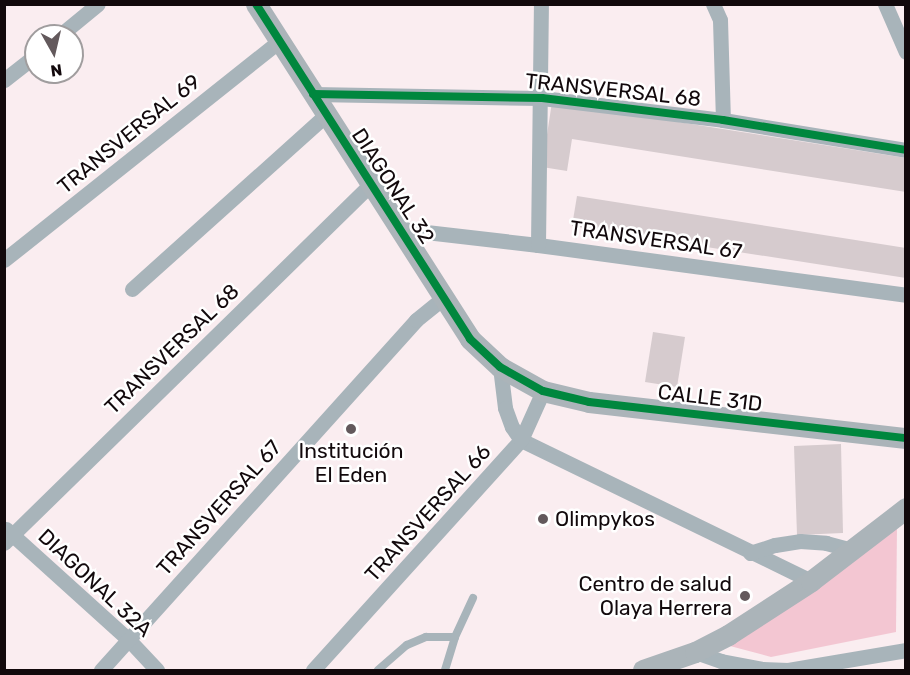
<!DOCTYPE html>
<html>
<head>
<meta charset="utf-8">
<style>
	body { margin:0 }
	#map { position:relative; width:910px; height:675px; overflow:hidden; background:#faedf0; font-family:Rubik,sans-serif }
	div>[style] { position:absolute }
	.green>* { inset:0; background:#f3c6d2 }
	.building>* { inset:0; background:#d6cbce }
	.lane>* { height:8px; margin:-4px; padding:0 4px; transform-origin:4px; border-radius:4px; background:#a8b4ba }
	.street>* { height:15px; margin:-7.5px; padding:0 7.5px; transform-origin:7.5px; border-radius:7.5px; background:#a8b4ba }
	.secondary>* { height:21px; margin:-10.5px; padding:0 10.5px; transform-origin:10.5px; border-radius:10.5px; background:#abb4b9 }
	.cycleway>* { height:8px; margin:-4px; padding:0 4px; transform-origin:4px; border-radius:4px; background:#00873e }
	.dots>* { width:16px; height:16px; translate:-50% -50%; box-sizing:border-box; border:3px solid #fff; border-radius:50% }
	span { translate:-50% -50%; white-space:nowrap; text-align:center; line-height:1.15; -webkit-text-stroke:5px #fff; paint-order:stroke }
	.street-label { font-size:21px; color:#12090c }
	.poi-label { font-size:21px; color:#12090c }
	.left { translate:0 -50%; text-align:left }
	.right { translate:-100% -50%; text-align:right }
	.frame { position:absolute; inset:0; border:6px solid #12090c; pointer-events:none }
	.north { position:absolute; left:24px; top:24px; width:60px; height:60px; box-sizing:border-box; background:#fff; border:2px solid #a09d9e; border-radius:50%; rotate:172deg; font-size:16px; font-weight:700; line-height:24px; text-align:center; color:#12090c }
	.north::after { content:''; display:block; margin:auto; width:21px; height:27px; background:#63595c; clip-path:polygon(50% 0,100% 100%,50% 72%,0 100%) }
</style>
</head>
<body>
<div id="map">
	<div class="green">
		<div style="clip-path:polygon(897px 525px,896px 632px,771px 657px,730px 646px)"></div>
	</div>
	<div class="building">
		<div style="clip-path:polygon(552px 102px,906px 158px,906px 192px,572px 139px,567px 171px,542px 167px)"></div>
		<div style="clip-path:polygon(577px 196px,906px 248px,906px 278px,572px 226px)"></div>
		<div style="clip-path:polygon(653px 332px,685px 337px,677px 387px,645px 382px)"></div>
		<div style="clip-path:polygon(841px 444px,843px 533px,797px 535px,794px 446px)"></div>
	</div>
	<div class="lane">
		<div style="left:378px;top:670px;width:38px;rotate:-41deg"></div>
		<div style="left:407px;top:645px;width:21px;rotate:-23deg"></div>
		<div style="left:426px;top:637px;width:29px"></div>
		<div style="left:445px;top:670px;width:34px;rotate:-73deg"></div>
		<div style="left:455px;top:637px;width:43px;rotate:-65.2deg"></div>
	</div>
	<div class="street">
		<div style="left:713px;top:4px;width:17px;rotate:66deg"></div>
		<div style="left:720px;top:20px;width:100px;rotate:88.3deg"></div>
		<div style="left:885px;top:4px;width:52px;rotate:66.4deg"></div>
		<div style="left:59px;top:36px;width:50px;rotate:-39.4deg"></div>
		<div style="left:4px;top:80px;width:41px;rotate:-38deg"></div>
		<div style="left:313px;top:94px;width:229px;rotate:1deg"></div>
		<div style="left:542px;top:98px;width:182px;rotate:6.9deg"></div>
		<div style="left:723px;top:120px;width:185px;rotate:9.3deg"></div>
		<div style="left:400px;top:229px;width:139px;rotate:6.6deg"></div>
		<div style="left:538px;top:245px;width:371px;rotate:7.7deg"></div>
		<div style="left:538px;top:245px;width:241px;rotate:-89.3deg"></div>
		<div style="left:4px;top:260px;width:352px;rotate:-38.5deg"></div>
		<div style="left:132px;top:289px;width:261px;rotate:-41.9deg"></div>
		<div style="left:500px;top:367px;width:41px;rotate:83deg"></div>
		<div style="left:505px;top:408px;width:20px;rotate:70deg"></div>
		<div style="left:512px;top:427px;width:16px;rotate:55deg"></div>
		<div style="left:521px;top:440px;width:322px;rotate:25.9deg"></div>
		<div style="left:6px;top:529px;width:166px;rotate:42.1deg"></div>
		<div style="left:129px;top:640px;width:41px;rotate:47deg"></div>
		<div style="left:4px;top:543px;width:512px;rotate:-44.37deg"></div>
		<div style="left:750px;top:553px;width:26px;rotate:-18deg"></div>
		<div style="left:775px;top:545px;width:25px;rotate:-9deg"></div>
		<div style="left:800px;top:541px;width:26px;rotate:4deg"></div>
		<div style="left:826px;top:543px;width:27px;rotate:15deg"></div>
		<div style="left:695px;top:652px;width:28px;rotate:19deg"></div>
		<div style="left:721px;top:661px;width:42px;rotate:11deg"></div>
		<div style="left:762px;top:669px;width:26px;rotate:2deg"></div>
		<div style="left:788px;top:670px;width:120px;rotate:-9.6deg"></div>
		<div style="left:101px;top:670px;width:471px;rotate:-48deg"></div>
		<div style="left:416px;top:320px;width:36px;rotate:-39deg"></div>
		<div style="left:313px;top:670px;width:310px;rotate:-47.9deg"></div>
		<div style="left:521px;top:440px;width:54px;rotate:-65.8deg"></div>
	</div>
	<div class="secondary">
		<div style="left:256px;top:4px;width:398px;rotate:57.4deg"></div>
		<div style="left:470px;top:339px;width:41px;rotate:43deg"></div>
		<div style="left:500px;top:367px;width:49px;rotate:29.2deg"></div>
		<div style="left:543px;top:391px;width:47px;rotate:13.4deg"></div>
		<div style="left:589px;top:402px;width:319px;rotate:6.5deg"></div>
		<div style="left:643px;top:670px;width:55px;rotate:-19.1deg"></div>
		<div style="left:695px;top:652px;width:37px;rotate:-27deg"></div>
		<div style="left:728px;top:635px;width:99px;rotate:-33deg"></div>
		<div style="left:811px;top:581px;width:120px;rotate:-37.5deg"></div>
	</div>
	<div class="cycleway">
		<div style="left:256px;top:4px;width:398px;rotate:57.4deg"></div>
		<div style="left:470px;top:339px;width:41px;rotate:43deg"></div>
		<div style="left:500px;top:367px;width:49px;rotate:29.2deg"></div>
		<div style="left:543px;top:391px;width:47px;rotate:13.4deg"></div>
		<div style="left:589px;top:402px;width:319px;rotate:6.5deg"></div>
		<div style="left:313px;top:94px;width:229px;rotate:1deg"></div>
		<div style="left:542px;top:98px;width:182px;rotate:6.9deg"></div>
		<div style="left:723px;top:120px;width:185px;rotate:9.3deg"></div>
	</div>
	<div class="dots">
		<div style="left:351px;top:429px;background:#63595c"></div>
		<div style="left:543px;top:519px;background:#63595c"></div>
		<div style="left:745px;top:596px;background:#63595c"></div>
	</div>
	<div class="street-label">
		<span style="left:613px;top:90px;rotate:6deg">TRANSVERSAL 68</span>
		<span style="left:129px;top:134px;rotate:-39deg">TRANSVERSAL 69</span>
		<span style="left:393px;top:186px;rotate:57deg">DIAGONAL 32</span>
		<span style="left:656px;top:240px;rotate:8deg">TRANSVERSAL 67</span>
		<span style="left:172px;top:349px;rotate:-44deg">TRANSVERSAL 68</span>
		<span style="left:710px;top:398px;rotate:7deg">CALLE 31D</span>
		<span style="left:219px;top:508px;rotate:-48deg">TRANSVERSAL 67</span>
		<span style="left:428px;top:513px;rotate:-48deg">TRANSVERSAL 66</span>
		<span style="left:95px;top:583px;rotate:43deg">DIAGONAL 32A</span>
	</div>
	<div class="poi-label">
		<span style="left:351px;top:463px">Institución<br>El Eden</span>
		<span class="left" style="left:555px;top:519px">Olimpykos</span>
		<span class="right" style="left:732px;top:596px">Centro de salud<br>Olaya Herrera</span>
	</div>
	<div class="frame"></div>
	<div class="north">N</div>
</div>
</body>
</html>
